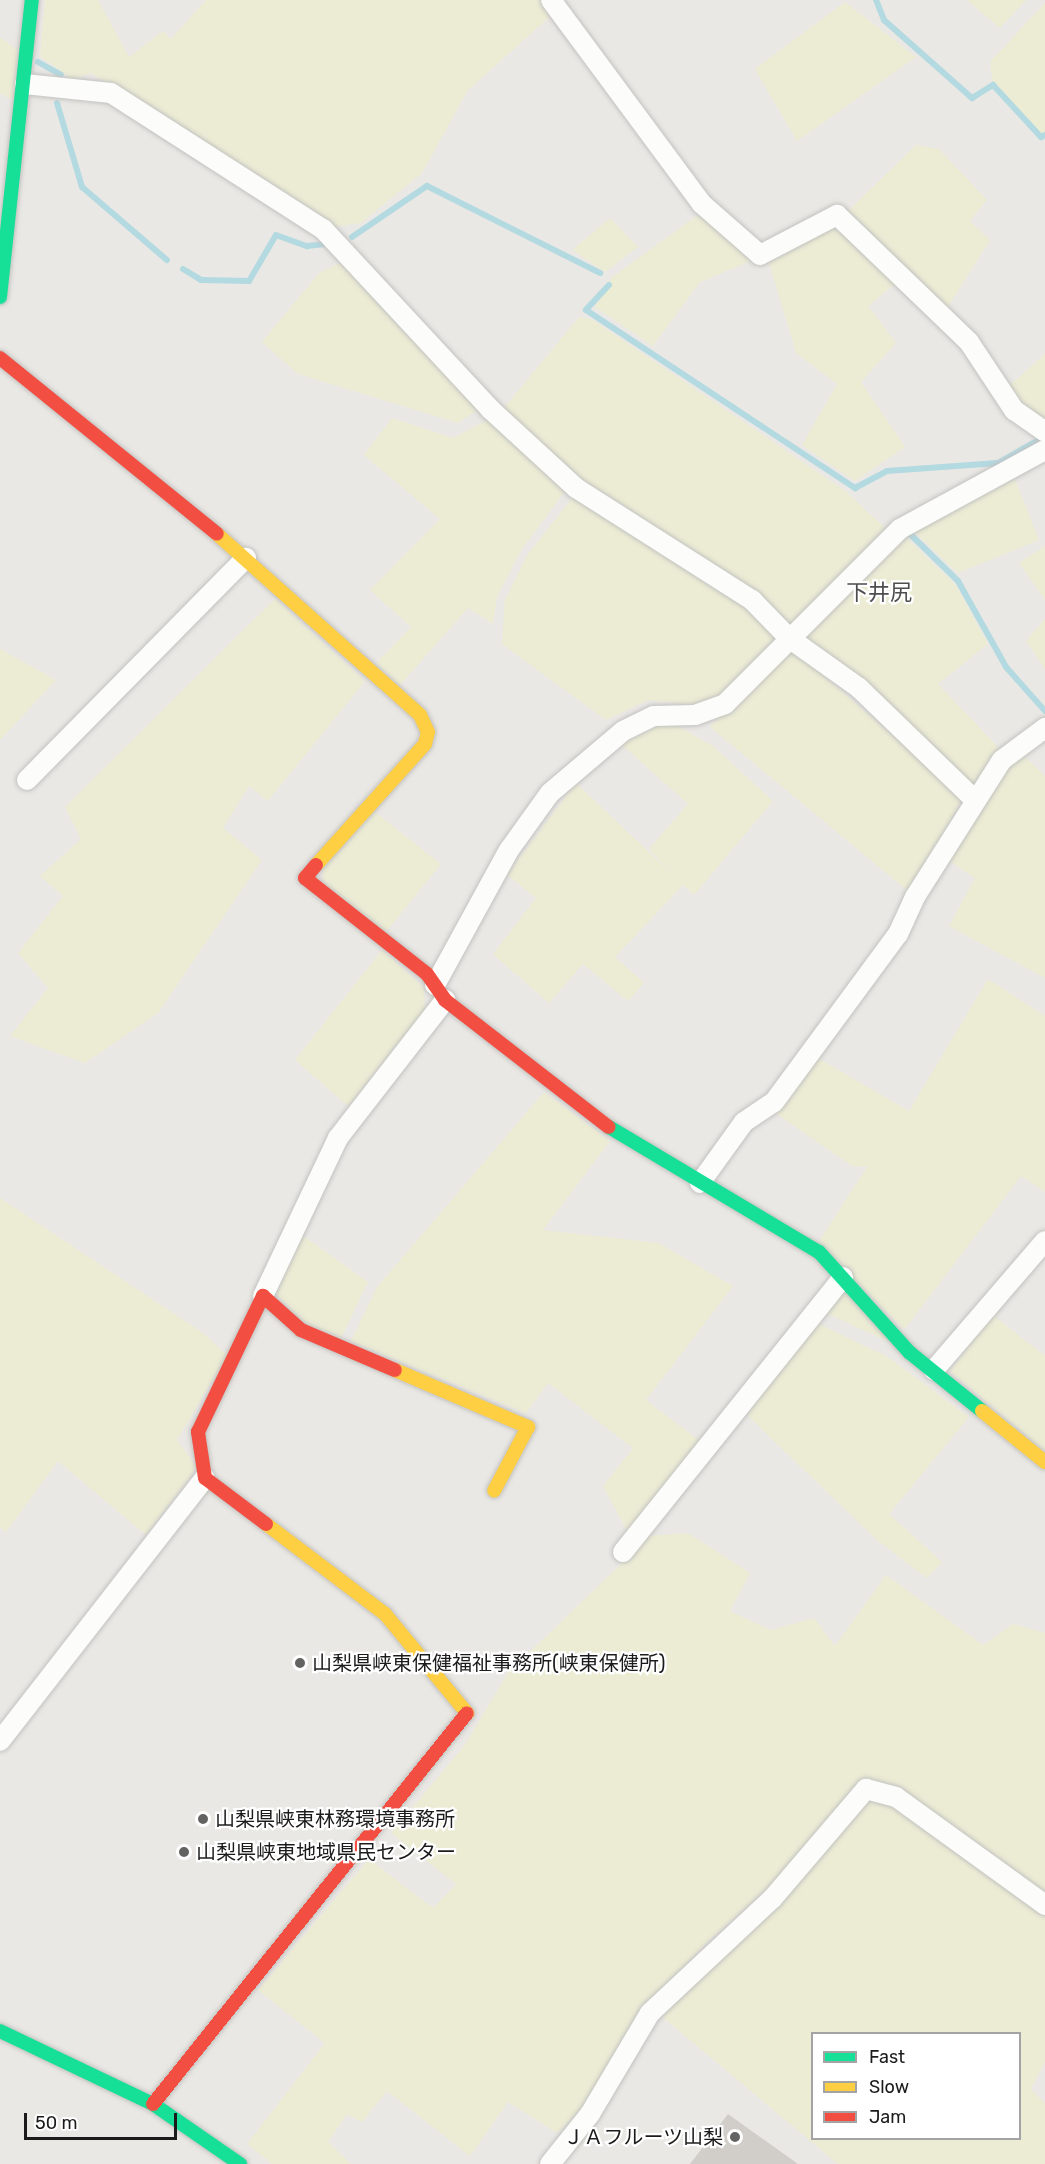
<!DOCTYPE html>
<html>
<head>
<meta charset="utf-8">
<style>
	body { margin:0 }
	#map { position:relative; width:1045px; height:2164px; overflow:hidden; background:#eae8e4; font-family:Rubik,"Noto Sans JP",sans-serif }
	div>[style] { position:absolute }
	.farmland>* { inset:0; background:#ececd5 }
	.stream>* { height:6px; margin:-3px; padding:0 3px; transform-origin:3px; border-radius:3px; background:#b3d9e1 }
	.building>* { inset:0; background:#d1ceca }
	.roads { filter:drop-shadow(0 0 2px #c2c2c0) drop-shadow(0 0 2px #c2c2c0) }
	.street>* { height:20px; margin:-10px; padding:0 10px; transform-origin:10px; border-radius:10px; background:#fcfcfb }
	.fast>* { height:14px; margin:-7px; padding:0 7px; transform-origin:7px; border-radius:7px; background:#16e098 }
	.slow>* { height:14px; margin:-7px; padding:0 7px; transform-origin:7px; border-radius:7px; background:#ffcf43 }
	.jam>* { height:14px; margin:-7px; padding:0 7px; transform-origin:7px; border-radius:7px; background:#f24e42 }
	.dots>* { width:16px; height:16px; translate:-50% -50%; box-sizing:border-box; border:3px solid #fff; border-radius:50% }
	span { translate:-50% -50%; white-space:nowrap; text-align:center; line-height:1.15; -webkit-text-stroke:4.5px #fff; paint-order:stroke }
	.poi-label { font-size:20px; color:#1b1b1b }
	.left { translate:0 -50%; text-align:left }
	.right { translate:-100% -50%; text-align:right }
	.quarter-label { font-size:22px; color:#4e4e4e }
	.legend { position:absolute; left:811px; top:2032px; width:210px; height:108px; box-sizing:border-box; background:#fff; border:2px solid #a4a4a4; margin:0; padding:8px 10px; list-style:none; font-size:18px; color:#1b1b1b }
	.legend li { display:flex; align-items:center; gap:12px; height:30px }
	.legend b { width:30px; border:2px solid #a4a4a4 }
	.scale { position:absolute; left:24px; top:2113px; width:153px; height:27px; box-sizing:border-box; border:3px solid #1b1b1b; border-top:0; padding-left:8px; font-size:18px; line-height:21px; white-space:nowrap; color:#1b1b1b; -webkit-text-stroke:4px #fff; paint-order:stroke }
</style>
</head>
<body>
<div id="map">
	<div class="farmland">
		<div style="clip-path:polygon(45px 0,98px 0,129px 57px,163px 31px,171px 39px,206px 0,542px 0,553px 14px,468px 90px,422px 173px,361px 223px,333px 227px,91px 73px,73px 80px,40px 56px)"></div>
		<div style="clip-path:polygon(967px 0,1026px 0,1000px 28px)"></div>
		<div style="clip-path:polygon(845px 2px,916px 57px,797px 141px,755px 69px)"></div>
		<div style="clip-path:polygon(1045px 3px,1045px 135px,1041px 137px,993px 85px,990px 62px)"></div>
		<div style="clip-path:polygon(0 37px,18px 51px,14px 101px,0 93px)"></div>
		<div style="clip-path:polygon(916px 145px,939px 149px,987px 200px,970px 221px,990px 240px,946px 310px,845px 214px)"></div>
		<div style="clip-path:polygon(702px 212px,753px 260px,700px 282px,653px 346px,595px 307px,611px 278px)"></div>
		<div style="clip-path:polygon(610px 218px,638px 247px,605px 272px,572px 250px)"></div>
		<div style="clip-path:polygon(837px 223px,895px 284px,868px 306px,896px 343px,861px 382px,905px 447px,855px 481px,802px 445px,837px 384px,796px 353px,768px 259px)"></div>
		<div style="clip-path:polygon(342px 262px,479px 409px,458px 423px,298px 374px,262px 342px,319px 273px)"></div>
		<div style="clip-path:polygon(579px 317px,593px 320px,844px 490px,885px 528px,790px 629px,584px 483px,503px 409px)"></div>
		<div style="clip-path:polygon(1045px 354px,1045px 425px,1021px 408px,1009px 386px)"></div>
		<div style="clip-path:polygon(392px 418px,453px 438px,489px 419px,566px 490px,522px 549px,497px 597px,493px 624px,468px 608px,400px 685px,376px 663px,411px 627px,370px 590px,440px 519px,364px 455px)"></div>
		<div style="clip-path:polygon(1014px 477px,1039px 540px,958px 573px,910px 528px)"></div>
		<div style="clip-path:polygon(573px 497px,751px 610px,776px 637px,725px 694px,701px 706px,648px 700px,606px 720px,502px 644px,505px 600px,527px 555px)"></div>
		<div style="clip-path:polygon(902px 534px,955px 584px,988px 644px,938px 684px,1002px 751px,971px 787px,800px 634px)"></div>
		<div style="clip-path:polygon(1045px 546px,1045px 600px,1019px 563px)"></div>
		<div style="clip-path:polygon(275px 599px,365px 681px,268px 801px,249px 786px,223px 828px,262px 860px,158px 1013px,85px 1063px,10px 1036px,48px 988px,18px 953px,63px 896px,40px 876px,81px 839px,65px 807px)"></div>
		<div style="clip-path:polygon(1045px 619px,1045px 669px,1026px 641px)"></div>
		<div style="clip-path:polygon(790px 647px,964px 797px,908px 891px,710px 727px)"></div>
		<div style="clip-path:polygon(0 649px,56px 680px,0 740px)"></div>
		<div style="clip-path:polygon(672px 723px,713px 746px,773px 801px,694px 895px,683px 885px,615px 957px,644px 983px,628px 1001px,583px 964px,549px 1003px,493px 954px,536px 898px,507px 875px,576px 783px,670px 872px,649px 849px,688px 804px,621px 744px,652px 726px)"></div>
		<div style="clip-path:polygon(1024px 756px,1045px 776px,1045px 978px,949px 926px,975px 878px,948px 860px,1006px 770px)"></div>
		<div style="clip-path:polygon(375px 812px,441px 864px,385px 933px,324px 886px,323px 868px)"></div>
		<div style="clip-path:polygon(382px 950px,424px 988px,425px 1010px,348px 1106px,295px 1060px)"></div>
		<div style="clip-path:polygon(988px 979px,1045px 1016px,1045px 1192px,1021px 1176px,904px 1330px,818px 1243px,867px 1167px,852px 1166px,774px 1112px,816px 1057px,909px 1111px)"></div>
		<div style="clip-path:polygon(544px 1092px,610px 1141px,543px 1230px,658px 1243px,733px 1286px,646px 1400px,701px 1442px,629px 1535px,603px 1486px,633px 1448px,548px 1383px,526px 1413px,351px 1341px,377px 1287px)"></div>
		<div style="clip-path:polygon(0 1198px,203px 1333px,227px 1355px,177px 1440px,197px 1467px,146px 1535px,58px 1461px,6px 1532px,0 1527px)"></div>
		<div style="clip-path:polygon(302px 1235px,368px 1282px,341px 1338px,305px 1323px,276px 1294px)"></div>
		<div style="clip-path:polygon(844px 1288px,893px 1344px,824px 1312px)"></div>
		<div style="clip-path:polygon(993px 1315px,1045px 1356px,1045px 1451px,950px 1371px)"></div>
		<div style="clip-path:polygon(817px 1323px,888px 1357px,969px 1417px,889px 1514px,942px 1562px,927px 1578px,877px 1540px,747px 1415px)"></div>
		<div style="clip-path:polygon(688px 1533px,750px 1573px,730px 1611px,771px 1630px,814px 1618px,835px 1646px,886px 1575px,983px 1645px,1013px 1624px,1045px 1633px,1045px 1899px,1002px 1861px,914px 1799px,864px 1777px,779px 1878px,707px 1942px,640px 2015px,584px 2106px,557px 2133px,508px 2102px,470px 2156px,387px 2091px,362px 2122px,347px 2114px,328px 2142px,351px 2164px,272px 2164px,247px 2144px,325px 2043px,258px 1990px,369px 1859px,433px 1908px,456px 1884px,391px 1833px,464px 1746px,508px 1673px,650px 1536px)"></div>
		<div style="clip-path:polygon(evenodd,868px 1798px,893px 1803px,1045px 1916px,1045px 2062px,1031px 2089px,1045px 2103px,1045px 2164px,838px 2164px,660px 2015px,868px 1798px,812px 2034px,1020px 2034px,1020px 2138px,812px 2138px,812px 2034px)"></div>
	</div>
	<div class="stream">
		<div style="left:876px;top:0;width:22px;rotate:68deg"></div>
		<div style="left:884px;top:20px;width:118px;rotate:41.6deg"></div>
		<div style="left:972px;top:98px;width:25px;rotate:-32deg"></div>
		<div style="left:993px;top:85px;width:71px;rotate:47.3deg"></div>
		<div style="left:1041px;top:137px;width:4px;rotate:-27deg"></div>
		<div style="left:38px;top:62px;width:26px;rotate:29deg"></div>
		<div style="left:57px;top:103px;width:88px;rotate:73.4deg"></div>
		<div style="left:82px;top:187px;width:112px;rotate:40.7deg"></div>
		<div style="left:352px;top:237px;width:91px;rotate:-34.2deg"></div>
		<div style="left:427px;top:186px;width:194px;rotate:26.7deg"></div>
		<div style="left:183px;top:269px;width:21px;rotate:31deg"></div>
		<div style="left:201px;top:280px;width:48px;rotate:1.2deg"></div>
		<div style="left:249px;top:281px;width:53px;rotate:-59.6deg"></div>
		<div style="left:276px;top:235px;width:33px;rotate:20deg"></div>
		<div style="left:307px;top:246px;width:18px;rotate:-6deg"></div>
		<div style="left:609px;top:285px;width:34px;rotate:133deg"></div>
		<div style="left:586px;top:310px;width:323px;rotate:33.5deg"></div>
		<div style="left:855px;top:488px;width:36px;rotate:-28deg"></div>
		<div style="left:887px;top:471px;width:111px;rotate:-4.1deg"></div>
		<div style="left:998px;top:463px;width:53px;rotate:-29.5deg"></div>
		<div style="left:906px;top:530px;width:73px;rotate:44.4deg"></div>
		<div style="left:958px;top:581px;width:98px;rotate:60.8deg"></div>
		<div style="left:1006px;top:667px;width:59px;rotate:48.4deg"></div>
	</div>
	<div class="building">
		<div style="clip-path:polygon(728px 2114px,798px 2164px,690px 2164px)"></div>
	</div>
	<div class="roads">
		<div class="street">
			<div style="left:551px;top:0;width:254px;rotate:53.5deg"></div>
			<div style="left:702px;top:204px;width:77px;rotate:41.3deg"></div>
			<div style="left:760px;top:255px;width:87px;rotate:-27.5deg"></div>
			<div style="left:837px;top:215px;width:183px;rotate:43.9deg"></div>
			<div style="left:969px;top:342px;width:82px;rotate:56.5deg"></div>
			<div style="left:1014px;top:410px;width:38px;rotate:35deg"></div>
			<div style="left:25px;top:84px;width:86px;rotate:6deg"></div>
			<div style="left:111px;top:93px;width:252px;rotate:32.7deg"></div>
			<div style="left:323px;top:229px;width:246px;rotate:47.1deg"></div>
			<div style="left:490px;top:409px;width:117px;rotate:42.6deg"></div>
			<div style="left:576px;top:488px;width:209px;rotate:32.5deg"></div>
			<div style="left:752px;top:600px;width:53px;rotate:45.8deg"></div>
			<div style="left:789px;top:638px;width:86px;rotate:35.5deg"></div>
			<div style="left:859px;top:688px;width:160px;rotate:44deg"></div>
			<div style="left:27px;top:780px;width:312px;rotate:-45.4deg"></div>
			<div style="left:435px;top:985px;width:154px;rotate:-61.3deg"></div>
			<div style="left:509px;top:850px;width:70px;rotate:-54.3deg"></div>
			<div style="left:550px;top:793px;width:96px;rotate:-40.3deg"></div>
			<div style="left:623px;top:731px;width:34px;rotate:-26deg"></div>
			<div style="left:654px;top:716px;width:41px;rotate:-1.4deg"></div>
			<div style="left:695px;top:715px;width:32px;rotate:-20deg"></div>
			<div style="left:725px;top:704px;width:247px;rotate:-45deg"></div>
			<div style="left:900px;top:529px;width:165px;rotate:-28.6deg"></div>
			<div style="left:700px;top:1183px;width:75px;rotate:-54.2deg"></div>
			<div style="left:744px;top:1122px;width:36px;rotate:-34deg"></div>
			<div style="left:774px;top:1102px;width:209px;rotate:-53.6deg"></div>
			<div style="left:898px;top:934px;width:41px;rotate:-65.3deg"></div>
			<div style="left:915px;top:897px;width:162px;rotate:-57.6deg"></div>
			<div style="left:1002px;top:760px;width:54px;rotate:-36.7deg"></div>
			<div style="left:263px;top:1296px;width:175px;rotate:-64.6deg"></div>
			<div style="left:338px;top:1138px;width:175px;rotate:-52.2deg"></div>
			<div style="left:934px;top:1370px;width:170px;rotate:-49.3deg"></div>
			<div style="left:623px;top:1552px;width:352px;rotate:-51.3deg"></div>
			<div style="left:0;top:1741px;width:333px;rotate:-52.1deg"></div>
			<div style="left:550px;top:2164px;width:64px;rotate:-51.3deg"></div>
			<div style="left:590px;top:2114px;width:117px;rotate:-59.3deg"></div>
			<div style="left:650px;top:2013px;width:167px;rotate:-43.1deg"></div>
			<div style="left:772px;top:1899px;width:145px;rotate:-49.5deg"></div>
			<div style="left:866px;top:1789px;width:31px;rotate:15deg"></div>
			<div style="left:896px;top:1797px;width:184px;rotate:35.9deg"></div>
		</div>
		<div class="fast">
			<div style="left:0;top:297px;width:299px;rotate:-83.9deg"></div>
			<div style="left:609px;top:1127px;width:244px;rotate:30.8deg"></div>
			<div style="left:819px;top:1252px;width:135px;rotate:48deg"></div>
			<div style="left:909px;top:1352px;width:94px;rotate:38.9deg"></div>
			<div style="left:0;top:2031px;width:170px;rotate:25.5deg"></div>
			<div style="left:153px;top:2104px;width:106px;rotate:34.6deg"></div>
		</div>
		<div class="slow">
			<div style="left:217px;top:534px;width:272px;rotate:41.7deg"></div>
			<div style="left:420px;top:715px;width:19px;rotate:65deg"></div>
			<div style="left:428px;top:732px;width:12px;rotate:104deg"></div>
			<div style="left:425px;top:744px;width:163px;rotate:132deg"></div>
			<div style="left:395px;top:1370px;width:145px;rotate:23.2deg"></div>
			<div style="left:528px;top:1427px;width:72px;rotate:118deg"></div>
			<div style="left:982px;top:1411px;width:81px;rotate:39deg"></div>
			<div style="left:266px;top:1524px;width:149px;rotate:37.1deg"></div>
			<div style="left:385px;top:1614px;width:129px;rotate:50.4deg"></div>
		</div>
		<div class="jam">
			<div style="left:0;top:358px;width:279px;rotate:39deg"></div>
			<div style="left:316px;top:865px;width:17px;rotate:130deg"></div>
			<div style="left:305px;top:878px;width:155px;rotate:38.2deg"></div>
			<div style="left:427px;top:974px;width:32px;rotate:55deg"></div>
			<div style="left:445px;top:1000px;width:207px;rotate:37.8deg"></div>
			<div style="left:266px;top:1524px;width:76px;rotate:-143deg"></div>
			<div style="left:205px;top:1478px;width:47px;rotate:-98.7deg"></div>
			<div style="left:198px;top:1432px;width:151px;rotate:-64.5deg"></div>
			<div style="left:263px;top:1296px;width:51px;rotate:41.8deg"></div>
			<div style="left:301px;top:1330px;width:102px;rotate:23.1deg"></div>
			<div style="left:153px;top:2104px;width:501px;rotate:-51.23deg"></div>
		</div>
	</div>
	<div class="dots">
		<div style="left:300px;top:1663px;background:#636361"></div>
		<div style="left:203px;top:1819px;background:#636361"></div>
		<div style="left:184px;top:1852px;background:#636361"></div>
		<div style="left:735px;top:2137px;background:#636361"></div>
	</div>
	<div class="poi-label">
		<span class="left" style="left:312px;top:1663px">山梨県峡東保健福祉事務所(峡東保健所)</span>
		<span class="left" style="left:215px;top:1819px">山梨県峡東林務環境事務所</span>
		<span class="left" style="left:196px;top:1852px">山梨県峡東地域県民センター</span>
		<span class="right" style="left:723px;top:2137px">ＪＡフルーツ山梨</span>
	</div>
	<div class="quarter-label">
		<span style="left:879px;top:593px">下井尻</span>
	</div>
	<ul class="legend">
	<li><b style="height:8px;background:#16e098"></b>Fast</li>
	<li><b style="height:8px;background:#ffcf43"></b>Slow</li>
	<li><b style="height:8px;background:#f24e42"></b>Jam</li>
	</ul>
	<div class="scale">50 m</div>
</div>
</body>
</html>
